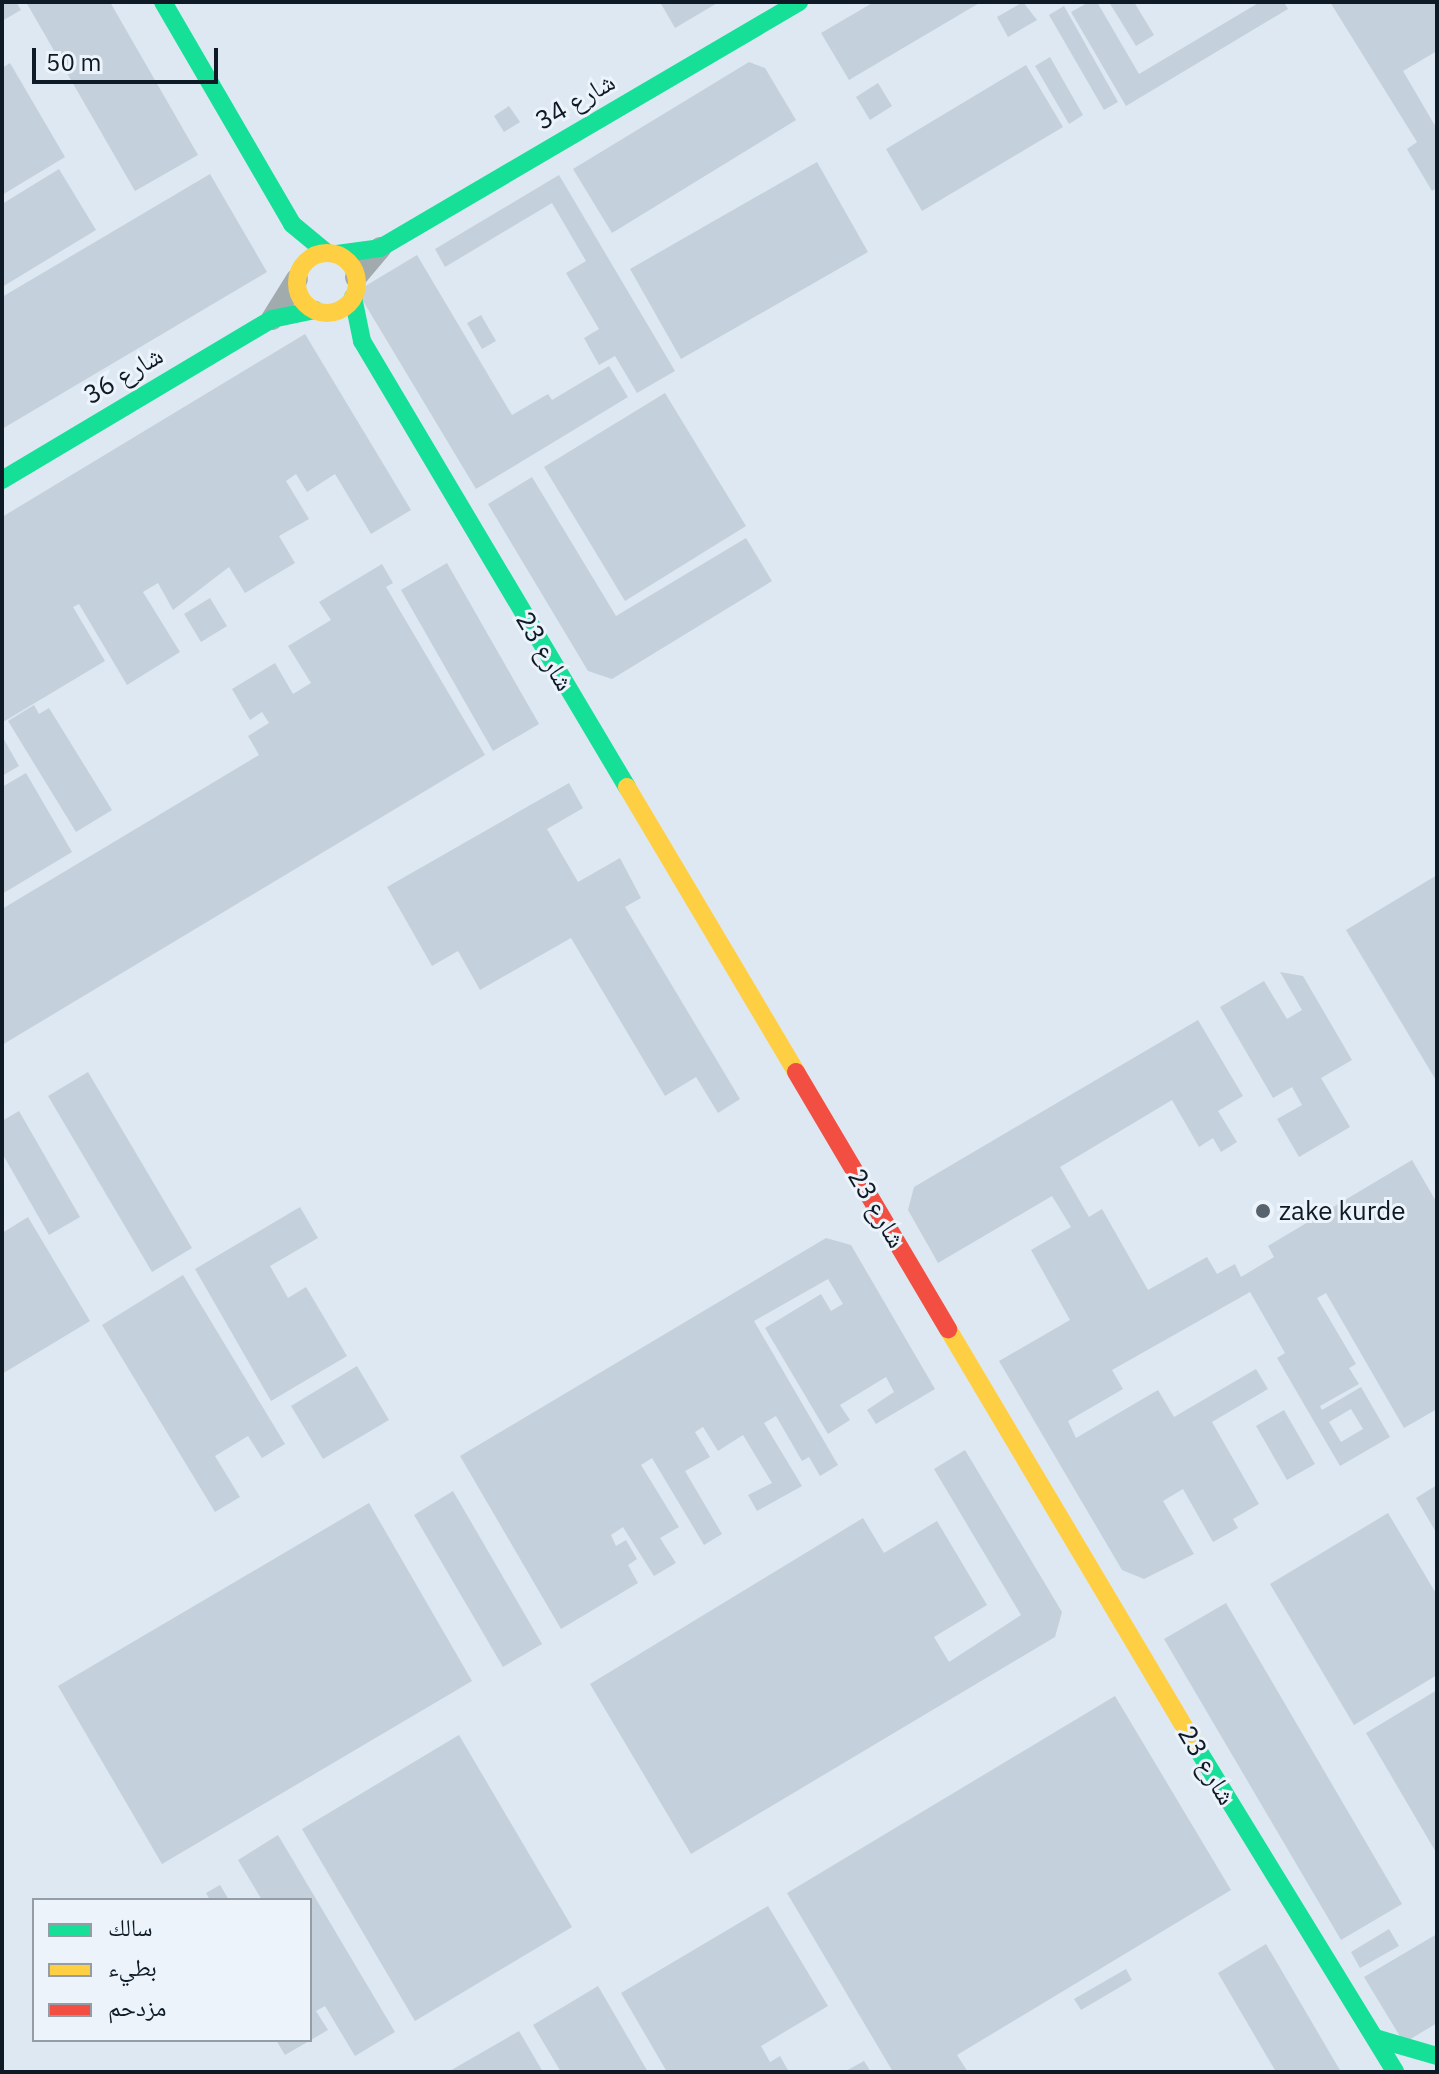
<!DOCTYPE html>
<html>
<head>
<meta charset="utf-8">
<style>
	body { margin:0 }
	#map { position:relative; width:1439px; height:2074px; overflow:hidden; background:#dde8f2; font-family:"IBM Plex Sans","Noto Naskh Arabic",sans-serif }
	div>[style] { position:absolute }
	.building>* { inset:0; background:#c4d0db }
	.street>* { height:22px; margin:-11px; padding:0 11px; transform-origin:11px; border-radius:11px; background:#a1aaac }
	.fast>* { height:18px; margin:-9px; padding:0 9px; transform-origin:9px; border-radius:9px; background:#16e098 }
	.slow>* { height:18px; margin:-9px; padding:0 9px; transform-origin:9px; border-radius:9px; background:#ffcf43 }
	.slow>.ring { margin:-9px; padding:0; box-sizing:content-box; background:none; border:18px solid #ffcf43; border-radius:50% }
	.jam>* { height:18px; margin:-9px; padding:0 9px; transform-origin:9px; border-radius:9px; background:#f24e42 }
	.dots>* { width:22px; height:22px; translate:-50% -50%; box-sizing:border-box; border:4px solid #edf3fa; border-radius:50% }
	span { translate:-50% -50%; white-space:nowrap; text-align:center; line-height:1.15; -webkit-text-stroke:6px #edf3fa; paint-order:stroke }
	.street-label { font-size:26px; color:#0e1a25 }
	.poi-label { font-size:26px; color:#0e1a25 }
	.left { translate:0 -50%; text-align:left }
	.frame { position:absolute; inset:0; border:4px solid #0e1a25; pointer-events:none }
	.legend { position:absolute; left:32px; top:1898px; width:280px; height:144px; box-sizing:border-box; background:#edf3fa; border:2px solid #949ca5; margin:0; padding:10px 14px; list-style:none; font-size:24px; color:#0e1a25 }
	.legend li { display:flex; align-items:center; gap:16px; height:40px }
	.legend b { width:40px; border:2px solid #949ca5 }
	.scale { position:absolute; left:32px; top:48px; width:186px; height:36px; box-sizing:border-box; border:4px solid #0e1a25; border-top:0; padding-left:10px; font-size:24px; line-height:28px; white-space:nowrap; color:#0e1a25; -webkit-text-stroke:6px #edf3fa; paint-order:stroke }
</style>
</head>
<body>
<div id="map">
	<div class="building">
		<div style="clip-path:polygon(2px 2px,16px 2px,21px 10px,2px 21px)"></div>
		<div style="clip-path:polygon(26px 2px,110px 2px,198px 155px,135px 191px)"></div>
		<div style="clip-path:polygon(660px 2px,719px 2px,675px 28px)"></div>
		<div style="clip-path:polygon(874px 2px,981px 2px,849px 80px,821px 33px)"></div>
		<div style="clip-path:polygon(1023px 2px,1037px 20px,1008px 37px,997px 17px)"></div>
		<div style="clip-path:polygon(1089px 2px,1097px 2px,1139px 74px,1260px 2px,1284px 2px,1288px 9px,1126px 106px,1071px 12px)"></div>
		<div style="clip-path:polygon(1109px 2px,1134px 2px,1154px 35px,1136px 46px)"></div>
		<div style="clip-path:polygon(1330px 2px,1437px 2px,1437px 51px,1403px 71px,1437px 129px,1437px 188px,1432px 191px,1407px 149px,1417px 142px)"></div>
		<div style="clip-path:polygon(1064px 6px,1118px 102px,1104px 110px,1049px 15px)"></div>
		<div style="clip-path:polygon(1050px 57px,1083px 115px,1069px 124px,1035px 66px)"></div>
		<div style="clip-path:polygon(749px 62px,765px 68px,796px 120px,612px 233px,573px 169px)"></div>
		<div style="clip-path:polygon(10px 63px,65px 157px,2px 195px,2px 68px)"></div>
		<div style="clip-path:polygon(1026px 65px,1063px 127px,922px 211px,886px 149px)"></div>
		<div style="clip-path:polygon(878px 83px,892px 106px,870px 120px,856px 97px)"></div>
		<div style="clip-path:polygon(509px 106px,520px 122px,504px 132px,494px 116px)"></div>
		<div style="clip-path:polygon(817px 162px,868px 252px,681px 359px,630px 269px)"></div>
		<div style="clip-path:polygon(59px 169px,96px 230px,2px 287px,2px 204px)"></div>
		<div style="clip-path:polygon(210px 174px,267px 272px,2px 429px,2px 297px)"></div>
		<div style="clip-path:polygon(559px 175px,675px 371px,637px 393px,615px 356px,599px 365px,584px 338px,599px 329px,566px 273px,586px 261px,552px 203px,445px 267px,435px 249px)"></div>
		<div style="clip-path:polygon(417px 255px,512px 415px,548px 394px,552px 400px,609px 366px,628px 397px,476px 489px,357px 291px)"></div>
		<div style="clip-path:polygon(481px 315px,496px 341px,482px 349px,467px 323px)"></div>
		<div style="clip-path:polygon(305px 334px,411px 510px,371px 534px,335px 474px,307px 492px,296px 474px,286px 481px,309px 519px,279px 536px,295px 563px,245px 593px,229px 567px,173px 610px,158px 583px,143px 592px,180px 652px,127px 685px,79px 604px,73px 607px,105px 661px,3px 722px,2px 517px)"></div>
		<div style="clip-path:polygon(665px 393px,746px 526px,625px 601px,544px 467px)"></div>
		<div style="clip-path:polygon(532px 477px,616px 616px,746px 538px,772px 581px,612px 679px,588px 671px,488px 504px)"></div>
		<div style="clip-path:polygon(447px 563px,539px 724px,493px 751px,401px 590px)"></div>
		<div style="clip-path:polygon(382px 564px,393px 583px,386px 587px,485px 755px,2px 1045px,2px 909px,259px 755px,248px 736px,269px 723px,262px 712px,250px 720px,232px 689px,275px 663px,293px 694px,311px 683px,288px 646px,331px 620px,319px 602px)"></div>
		<div style="clip-path:polygon(210px 598px,227px 626px,201px 642px,184px 614px)"></div>
		<div style="clip-path:polygon(34px 705px,39px 714px,49px 708px,112px 810px,76px 832px,8px 721px)"></div>
		<div style="clip-path:polygon(2px 736px,19px 766px,2px 776px)"></div>
		<div style="clip-path:polygon(26px 773px,72px 852px,2px 894px,2px 787px)"></div>
		<div style="clip-path:polygon(569px 783px,583px 808px,547px 829px,578px 882px,620px 858px,641px 898px,625px 907px,740px 1099px,718px 1113px,696px 1077px,665px 1096px,571px 938px,480px 990px,458px 951px,432px 966px,387px 887px)"></div>
		<div style="clip-path:polygon(1437px 875px,1437px 1082px,1346px 930px)"></div>
		<div style="clip-path:polygon(1280px 972px,1303px 976px,1352px 1060px,1321px 1078px,1350px 1127px,1299px 1157px,1277px 1119px,1302px 1105px,1292px 1087px,1273px 1098px,1220px 1007px,1264px 981px,1287px 1019px,1302px 1010px)"></div>
		<div style="clip-path:polygon(evenodd,1198px 1020px,1243px 1096px,1218px 1111px,1237px 1142px,1221px 1152px,1213px 1138px,1199px 1147px,1172px 1100px,1060px 1167px,1089px 1217px,1102px 1209px,1148px 1290px,1207px 1257px,1217px 1274px,1235px 1264px,1241px 1277px,1274px 1257px,1268px 1246px,1412px 1160px,1437px 1203px,1437px 1409px,1404px 1428px,1326px 1293px,1317px 1298px,1356px 1364px,1349px 1368px,1359px 1384px,1320px 1406px,1322px 1410px,1361px 1387px,1390px 1437px,1340px 1466px,1277px 1358px,1285px 1353px,1250px 1292px,1112px 1370px,1123px 1389px,1068px 1421px,1076px 1438px,1158px 1390px,1174px 1417px,1256px 1369px,1268px 1389px,1212px 1422px,1259px 1504px,1233px 1519px,1238px 1528px,1213px 1542px,1183px 1489px,1163px 1501px,1194px 1554px,1144px 1579px,1122px 1570px,999px 1361px,1070px 1320px,1031px 1250px,1071px 1227px,1052px 1196px,938px 1263px,908px 1210px,914px 1187px,1198px 1020px,1351px 1409px,1363px 1429px,1341px 1442px,1329px 1422px,1351px 1409px)"></div>
		<div style="clip-path:polygon(88px 1072px,192px 1248px,152px 1272px,48px 1096px)"></div>
		<div style="clip-path:polygon(19px 1111px,80px 1217px,49px 1235px,2px 1153px,2px 1121px)"></div>
		<div style="clip-path:polygon(300px 1207px,318px 1238px,270px 1266px,288px 1298px,306px 1287px,347px 1356px,271px 1401px,195px 1269px)"></div>
		<div style="clip-path:polygon(28px 1217px,90px 1321px,2px 1374px,2px 1233px)"></div>
		<div style="clip-path:polygon(826px 1238px,851px 1245px,935px 1389px,876px 1424px,867px 1410px,894px 1392px,886px 1377px,840px 1405px,850px 1420px,828px 1434px,765px 1328px,821px 1294px,831px 1311px,843px 1304px,828px 1279px,754px 1321px,838px 1465px,820px 1476px,809px 1457px,802px 1461px,776px 1416px,764px 1423px,802px 1486px,757px 1511px,748px 1495px,772px 1483px,743px 1435px,718px 1451px,703px 1427px,695px 1432px,710px 1457px,685px 1471px,722px 1534px,704px 1545px,652px 1458px,641px 1465px,679px 1527px,660px 1538px,676px 1563px,654px 1576px,623px 1527px,611px 1535px,616px 1546px,626px 1540px,637px 1559px,628px 1565px,638px 1583px,561px 1629px,460px 1456px)"></div>
		<div style="clip-path:polygon(183px 1275px,285px 1444px,262px 1458px,248px 1436px,215px 1456px,240px 1497px,215px 1512px,102px 1325px)"></div>
		<div style="clip-path:polygon(357px 1366px,389px 1420px,323px 1459px,291px 1406px)"></div>
		<div style="clip-path:polygon(1284px 1410px,1315px 1464px,1287px 1480px,1256px 1426px)"></div>
		<div style="clip-path:polygon(965px 1450px,1062px 1612px,1055px 1637px,691px 1854px,590px 1684px,863px 1518px,884px 1553px,937px 1521px,987px 1605px,934px 1637px,949px 1662px,1021px 1615px,934px 1469px)"></div>
		<div style="clip-path:polygon(1437px 1485px,1437px 1534px,1416px 1498px)"></div>
		<div style="clip-path:polygon(453px 1491px,542px 1644px,503px 1667px,414px 1515px)"></div>
		<div style="clip-path:polygon(369px 1503px,472px 1681px,162px 1864px,58px 1686px)"></div>
		<div style="clip-path:polygon(1388px 1513px,1437px 1595px,1437px 1675px,1354px 1725px,1270px 1584px)"></div>
		<div style="clip-path:polygon(1226px 1603px,1402px 1904px,1341px 1940px,1164px 1639px)"></div>
		<div style="clip-path:polygon(1437px 1690px,1437px 1854px,1366px 1733px)"></div>
		<div style="clip-path:polygon(1115px 1696px,1231px 1890px,957px 2055px,968px 2072px,893px 2072px,787px 1893px)"></div>
		<div style="clip-path:polygon(459px 1735px,572px 1927px,415px 2021px,302px 1829px)"></div>
		<div style="clip-path:polygon(278px 1835px,395px 2032px,355px 2056px,325px 2006px,316px 2011px,328px 2030px,285px 2055px,276px 2040px,310px 2040px,310px 1900px,262px 1900px,238px 1860px)"></div>
		<div style="clip-path:polygon(220px 1885px,229px 1900px,210px 1900px,206px 1893px)"></div>
		<div style="clip-path:polygon(768px 1906px,828px 2006px,761px 2046px,770px 2062px,780px 2056px,789px 2072px,667px 2072px,621px 1993px)"></div>
		<div style="clip-path:polygon(1389px 1929px,1399px 1946px,1360px 1968px,1351px 1952px)"></div>
		<div style="clip-path:polygon(1437px 1934px,1437px 2023px,1404px 2043px,1364px 1977px)"></div>
		<div style="clip-path:polygon(1266px 1944px,1341px 2072px,1276px 2072px,1218px 1973px)"></div>
		<div style="clip-path:polygon(1126px 1969px,1132px 1980px,1081px 2010px,1074px 1999px)"></div>
		<div style="clip-path:polygon(598px 1986px,648px 2072px,561px 2072px,533px 2025px)"></div>
		<div style="clip-path:polygon(519px 2031px,543px 2072px,448px 2072px)"></div>
		<div style="clip-path:polygon(864px 2061px,871px 2072px,844px 2072px)"></div>
	</div>
	<div class="street">
		<div style="left:356px;top:277px;width:38px;rotate:-50deg"></div>
		<div style="left:272px;top:319px;width:47px;rotate:-58deg"></div>
	</div>
	<div class="fast">
		<div style="left:163px;top:2px;width:257px;rotate:59.8deg"></div>
		<div style="left:292px;top:224px;width:45px;rotate:39.6deg"></div>
		<div style="left:337px;top:254px;width:43px;rotate:-7.9deg"></div>
		<div style="left:380px;top:248px;width:486px;rotate:-30.4deg"></div>
		<div style="left:353px;top:297px;width:45px;rotate:78.4deg"></div>
		<div style="left:362px;top:341px;width:519px;rotate:59.28deg"></div>
		<div style="left:2px;top:480px;width:314px;rotate:-30.8deg"></div>
		<div style="left:272px;top:319px;width:44px;rotate:-11.8deg"></div>
		<div style="left:1195px;top:1745px;width:383px;rotate:58.5deg"></div>
		<div style="left:1375px;top:2038px;width:65px;rotate:16.2deg"></div>
	</div>
	<div class="slow">
		<div class="ring" style="left:297px;top:253px;width:42px;height:42px"></div>
		<div style="left:627px;top:787px;width:331px;rotate:59.3deg"></div>
		<div style="left:948px;top:1329px;width:484px;rotate:59.3deg"></div>
	</div>
	<div class="jam">
		<div style="left:796px;top:1072px;width:299px;rotate:59.4deg"></div>
	</div>
	<div class="dots">
		<div style="left:1263px;top:1211px;background:#56626d"></div>
	</div>
	<div class="street-label">
		<span style="left:575px;top:101px;rotate:-30deg">شارع 34</span>
		<span style="left:123px;top:375px;rotate:-31deg">شارع 36</span>
		<span style="left:545px;top:651px;rotate:59deg">شارع 23</span>
		<span style="left:877px;top:1208px;rotate:59deg">شارع 23</span>
		<span style="left:1207px;top:1765px;rotate:59deg">شارع 23</span>
	</div>
	<div class="poi-label">
		<span class="left" style="left:1279px;top:1211px">zake kurde</span>
	</div>
	<div class="frame"></div>
	<ul class="legend">
	<li><b style="height:10px;background:#16e098"></b>سالك</li>
	<li><b style="height:10px;background:#ffcf43"></b>بطيء</li>
	<li><b style="height:10px;background:#f24e42"></b>مزدحم</li>
	</ul>
	<div class="scale">50 m</div>
</div>
</body>
</html>
